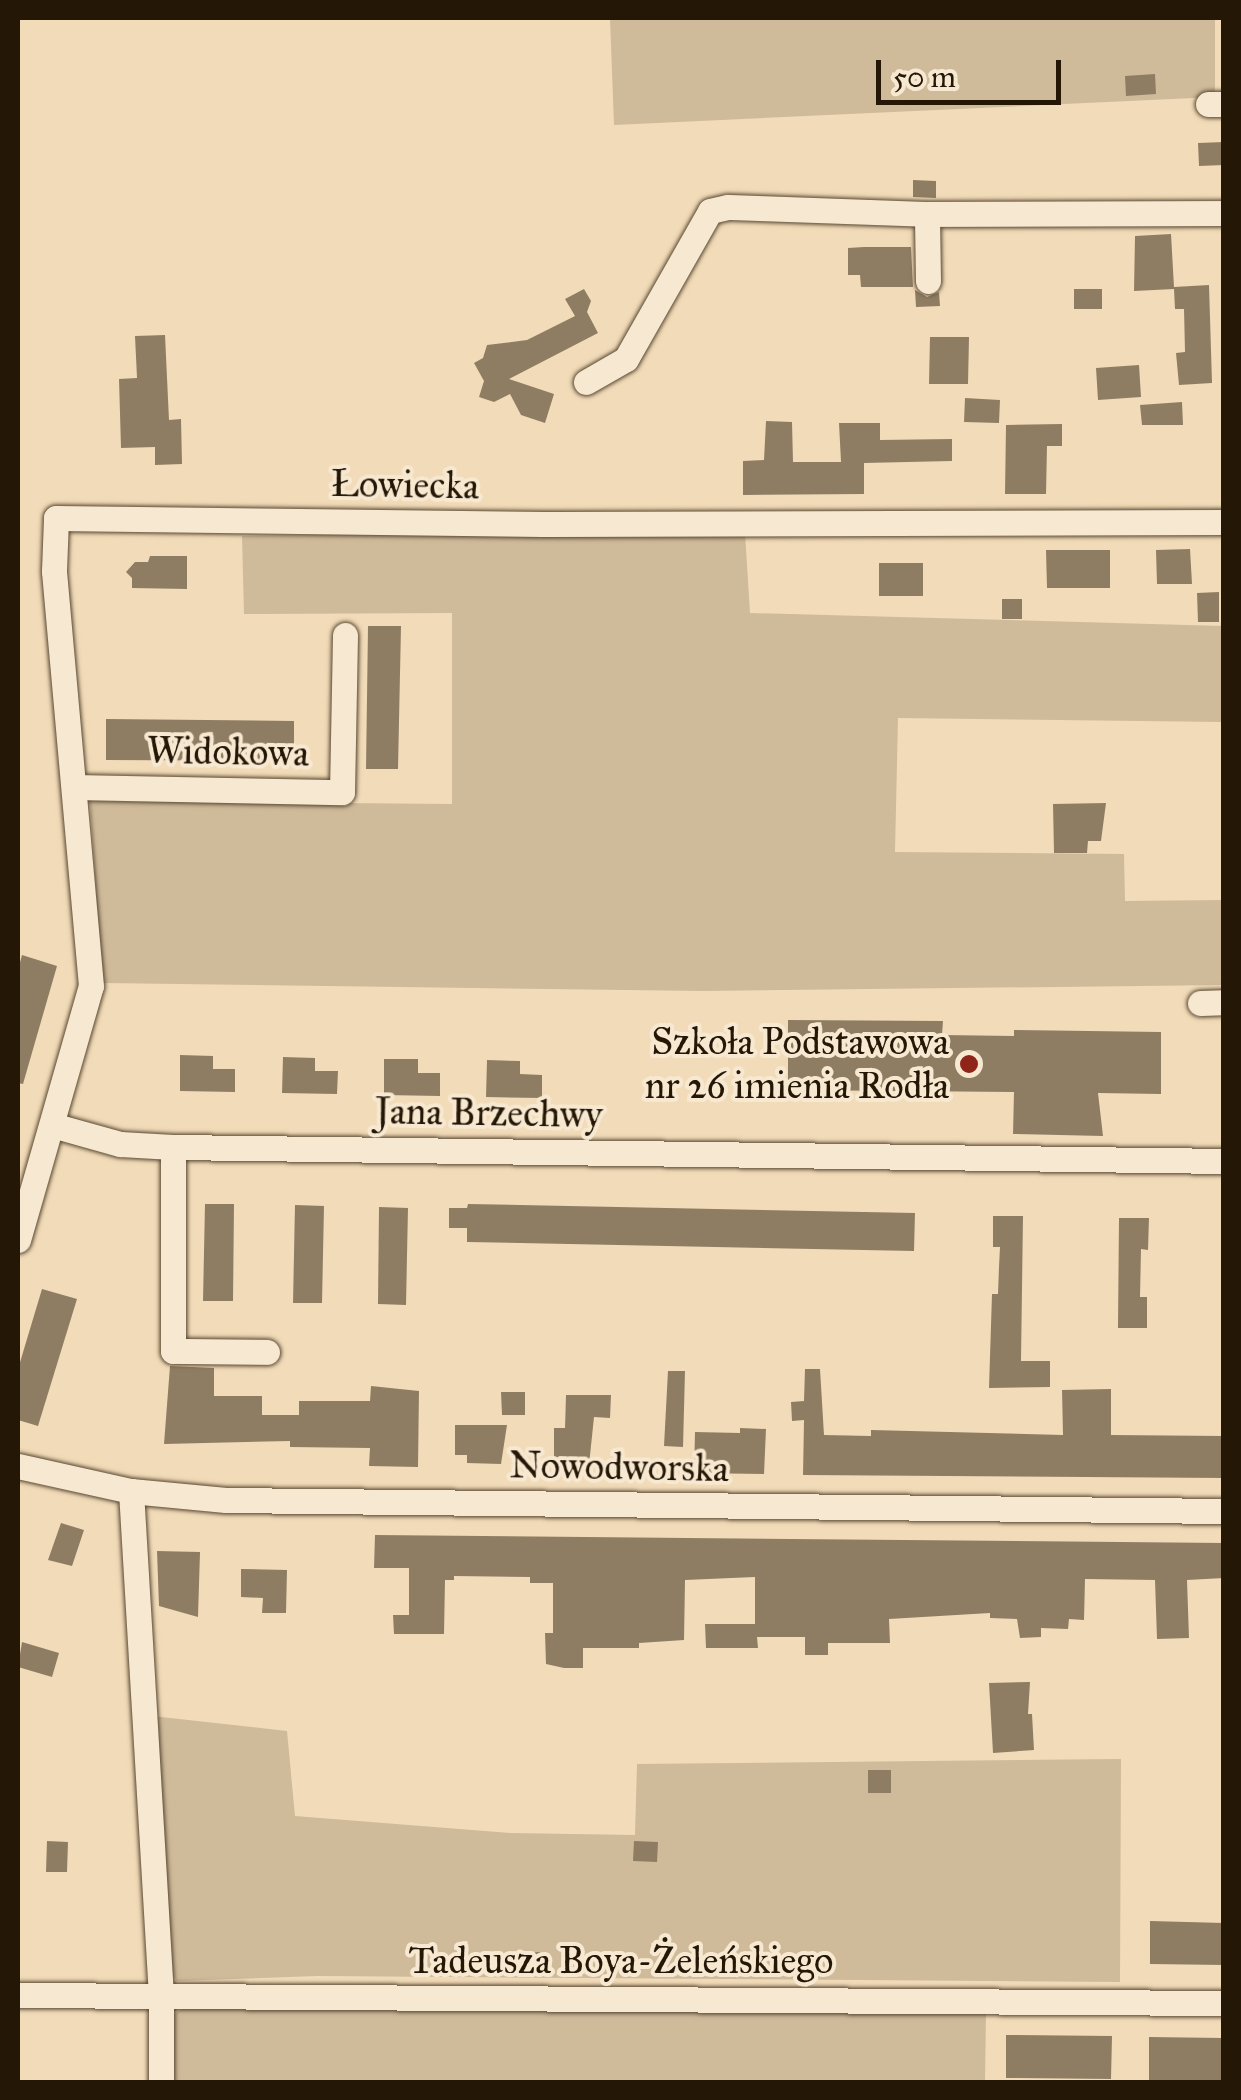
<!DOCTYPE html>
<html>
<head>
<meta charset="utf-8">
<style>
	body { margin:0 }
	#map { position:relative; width:1241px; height:2100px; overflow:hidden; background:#f2dbb8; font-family:"IM FELL Great Primer",serif }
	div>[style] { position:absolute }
	.green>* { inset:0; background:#cfba9a }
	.building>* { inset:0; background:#8f7d63 }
	.roads { filter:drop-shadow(0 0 2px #584832) drop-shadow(0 0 2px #584832) }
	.minor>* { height:25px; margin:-12.5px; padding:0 12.5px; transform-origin:12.5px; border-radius:12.5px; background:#f7e8d1 }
	.dots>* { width:28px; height:28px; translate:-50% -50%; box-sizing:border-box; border:5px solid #f7e8d1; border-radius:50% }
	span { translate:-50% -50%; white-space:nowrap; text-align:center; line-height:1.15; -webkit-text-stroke:8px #f7e8d1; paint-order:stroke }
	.street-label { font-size:38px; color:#241706 }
	.poi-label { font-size:38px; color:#241706 }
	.right { translate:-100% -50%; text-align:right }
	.frame { position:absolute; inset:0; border:20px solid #241706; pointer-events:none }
	.scale { position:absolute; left:876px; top:60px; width:185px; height:45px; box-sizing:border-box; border:5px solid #241706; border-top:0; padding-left:12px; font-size:30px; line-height:35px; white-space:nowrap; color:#241706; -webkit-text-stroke:8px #f7e8d1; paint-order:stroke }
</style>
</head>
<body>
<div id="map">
	<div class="green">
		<div style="clip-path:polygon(610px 18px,1215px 18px,1215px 97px,614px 125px)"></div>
		<div style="clip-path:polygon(685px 531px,745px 533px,750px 613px,1223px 626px,1223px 722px,898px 718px,895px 852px,1124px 854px,1125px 901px,1223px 900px,1223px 985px,703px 991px,102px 983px,90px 801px,452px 804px,452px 613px,244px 614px,242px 536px)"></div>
		<div style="clip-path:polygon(152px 1716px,287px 1731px,295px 1816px,511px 1833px,635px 1835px,637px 1764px,1121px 1759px,1120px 1982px,318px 1976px,177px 1981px,166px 1968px)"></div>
		<div style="clip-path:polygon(186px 2006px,986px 2013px,985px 2082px,169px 2082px,173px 2015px)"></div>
	</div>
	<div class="building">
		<div style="clip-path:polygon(1155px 74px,1156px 94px,1126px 96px,1125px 76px)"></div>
		<div style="clip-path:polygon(1224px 142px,1224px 165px,1199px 166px,1198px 143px)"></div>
		<div style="clip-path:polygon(913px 180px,936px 181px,936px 198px,913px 197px)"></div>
		<div style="clip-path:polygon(1171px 234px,1174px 287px,1209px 285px,1212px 383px,1179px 385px,1176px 353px,1185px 352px,1184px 309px,1175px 309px,1174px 289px,1134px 291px,1135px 236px)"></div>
		<div style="clip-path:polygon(864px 247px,911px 247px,913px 287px,861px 287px,860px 275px,848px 275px,848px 248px)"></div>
		<div style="clip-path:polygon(584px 289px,591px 301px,587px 312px,598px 333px,509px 379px,554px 394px,545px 423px,521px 415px,510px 394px,494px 402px,479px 397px,484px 381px,474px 363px,483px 358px,487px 345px,527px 340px,575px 316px,565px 299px)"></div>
		<div style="clip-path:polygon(1074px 289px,1102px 289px,1102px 309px,1074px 309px)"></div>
		<div style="clip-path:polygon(915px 290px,927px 297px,939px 292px,940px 306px,916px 307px)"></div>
		<div style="clip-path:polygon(165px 335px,169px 420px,181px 419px,182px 464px,155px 465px,155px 447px,121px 448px,119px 379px,137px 378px,135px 336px)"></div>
		<div style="clip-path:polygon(930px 337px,969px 337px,968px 384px,929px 384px)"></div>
		<div style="clip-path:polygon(1139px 365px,1141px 397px,1098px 400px,1096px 368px)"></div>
		<div style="clip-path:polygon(965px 398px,1000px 400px,999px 423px,964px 422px)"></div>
		<div style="clip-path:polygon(1182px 402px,1183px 425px,1142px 425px,1140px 405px)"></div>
		<div style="clip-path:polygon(766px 421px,792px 422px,793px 462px,841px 462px,839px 423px,880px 423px,880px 440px,952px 439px,952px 461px,864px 463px,864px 494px,743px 495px,743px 461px,764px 460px)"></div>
		<div style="clip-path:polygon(1062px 424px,1062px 446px,1047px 446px,1046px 494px,1005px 494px,1006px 425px)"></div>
		<div style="clip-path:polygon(1190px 549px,1192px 584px,1157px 584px,1156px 550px)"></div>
		<div style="clip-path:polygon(1046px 550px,1110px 550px,1110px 588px,1047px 588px)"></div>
		<div style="clip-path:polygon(150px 556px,187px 556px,187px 589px,132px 588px,132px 578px,126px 572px,135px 562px,148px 562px)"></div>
		<div style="clip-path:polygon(879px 563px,923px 563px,923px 596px,879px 596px)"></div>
		<div style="clip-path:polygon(1219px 592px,1219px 622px,1198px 622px,1197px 593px)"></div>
		<div style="clip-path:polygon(1002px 599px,1022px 599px,1022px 619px,1002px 619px)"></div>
		<div style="clip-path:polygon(368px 626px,401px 626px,398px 769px,366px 769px)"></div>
		<div style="clip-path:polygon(106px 719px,294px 721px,294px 761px,106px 760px)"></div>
		<div style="clip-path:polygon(1106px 803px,1101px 841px,1088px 841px,1087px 853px,1054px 853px,1053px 804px)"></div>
		<div style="clip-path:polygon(22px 955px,57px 966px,23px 1084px,18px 1083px,18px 970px)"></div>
		<div style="clip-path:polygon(788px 1020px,943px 1021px,942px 1035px,1014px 1036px,1014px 1030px,1161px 1032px,1161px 1094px,1098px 1093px,1103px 1136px,1013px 1134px,1014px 1092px,788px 1090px)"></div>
		<div style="clip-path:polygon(180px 1055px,213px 1056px,213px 1069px,235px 1069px,235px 1092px,180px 1091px)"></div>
		<div style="clip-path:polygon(283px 1057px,315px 1058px,315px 1071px,338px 1071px,337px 1094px,282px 1093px)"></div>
		<div style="clip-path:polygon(384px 1059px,418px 1059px,418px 1073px,440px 1073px,440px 1096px,384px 1095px)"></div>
		<div style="clip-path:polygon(487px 1060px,520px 1061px,520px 1074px,542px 1075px,542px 1098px,486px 1097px)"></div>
		<div style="clip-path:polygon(205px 1204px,234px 1204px,233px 1301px,203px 1301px)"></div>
		<div style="clip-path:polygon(468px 1204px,915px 1213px,914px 1251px,467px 1242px,467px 1228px,449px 1228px,449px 1208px,467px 1208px)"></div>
		<div style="clip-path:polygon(295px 1205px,324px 1206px,322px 1303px,293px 1303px)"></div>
		<div style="clip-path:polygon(379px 1207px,408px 1208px,406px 1305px,378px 1304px)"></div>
		<div style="clip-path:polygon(993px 1216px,1023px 1216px,1021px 1361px,1050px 1361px,1050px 1387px,989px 1388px,992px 1294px,998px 1294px,999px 1267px,1000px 1247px,993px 1247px)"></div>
		<div style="clip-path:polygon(1119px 1218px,1149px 1218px,1148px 1250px,1141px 1249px,1140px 1297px,1147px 1297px,1147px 1328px,1118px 1328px)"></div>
		<div style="clip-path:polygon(42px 1289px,77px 1299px,38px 1426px,18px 1420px,18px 1369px)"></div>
		<div style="clip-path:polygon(170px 1366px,214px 1368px,214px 1396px,262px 1396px,262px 1415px,299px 1415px,299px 1401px,370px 1401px,371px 1386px,419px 1391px,418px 1467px,369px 1466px,370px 1448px,290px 1447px,290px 1441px,164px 1444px)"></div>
		<div style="clip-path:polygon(805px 1369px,820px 1369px,824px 1435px,871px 1436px,871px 1430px,1063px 1435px,1062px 1390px,1111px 1389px,1111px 1435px,1224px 1436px,1224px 1478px,803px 1475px,804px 1420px,792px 1421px,791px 1402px,804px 1401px)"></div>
		<div style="clip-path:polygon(668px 1371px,685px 1371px,683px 1447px,664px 1446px)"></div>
		<div style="clip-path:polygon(501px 1392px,525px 1392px,525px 1415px,502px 1415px)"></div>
		<div style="clip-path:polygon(566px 1395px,611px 1395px,610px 1418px,594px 1417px,589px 1465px,554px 1465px,554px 1428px,565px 1428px)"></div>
		<div style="clip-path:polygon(455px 1425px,507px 1425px,501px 1464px,467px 1463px,467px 1455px,455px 1455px)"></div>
		<div style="clip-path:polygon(740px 1428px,766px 1429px,764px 1474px,694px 1473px,695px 1432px,740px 1433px)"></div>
		<div style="clip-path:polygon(61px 1523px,84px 1530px,72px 1566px,48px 1560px)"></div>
		<div style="clip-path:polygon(375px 1535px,1224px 1543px,1224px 1578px,1187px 1580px,1189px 1638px,1157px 1639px,1155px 1580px,1085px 1579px,1084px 1620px,1069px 1619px,1068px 1629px,1041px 1628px,1041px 1637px,1020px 1638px,1017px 1619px,990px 1618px,990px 1613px,889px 1619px,890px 1643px,828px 1643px,828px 1655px,805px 1655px,805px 1637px,757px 1637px,758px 1648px,706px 1648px,705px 1624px,755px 1624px,755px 1577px,685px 1580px,684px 1640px,639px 1643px,639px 1648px,583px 1648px,583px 1668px,564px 1668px,546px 1664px,545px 1633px,553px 1633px,553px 1583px,530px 1583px,530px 1577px,454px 1576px,454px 1580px,445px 1580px,444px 1634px,394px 1634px,393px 1615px,409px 1615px,409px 1568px,374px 1568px)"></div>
		<div style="clip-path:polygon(157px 1551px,200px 1552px,198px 1617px,159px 1606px)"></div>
		<div style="clip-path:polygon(241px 1569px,287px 1570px,286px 1613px,262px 1613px,263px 1598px,241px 1597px)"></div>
		<div style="clip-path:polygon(22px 1642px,59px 1653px,52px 1677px,18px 1667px)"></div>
		<div style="clip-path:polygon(1030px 1682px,1028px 1714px,1032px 1714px,1034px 1750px,993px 1753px,989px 1683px)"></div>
		<div style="clip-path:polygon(868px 1770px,891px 1770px,891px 1793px,868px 1793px)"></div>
		<div style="clip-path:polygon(47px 1841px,68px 1842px,67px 1872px,46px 1872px)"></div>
		<div style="clip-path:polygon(634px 1841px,658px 1842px,657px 1862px,633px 1861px)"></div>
		<div style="clip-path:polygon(1150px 1921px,1224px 1923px,1224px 1965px,1150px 1964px)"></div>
		<div style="clip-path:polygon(540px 1952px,540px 1975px,518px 1975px,518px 1953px)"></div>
		<div style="clip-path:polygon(1006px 2035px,1112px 2036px,1111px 2079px,1006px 2078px)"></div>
		<div style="clip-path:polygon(1149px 2037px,1224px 2038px,1224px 2080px,1149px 2080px)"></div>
	</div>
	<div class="roads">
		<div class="minor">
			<div style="left:1208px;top:104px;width:16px"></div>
			<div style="left:928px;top:281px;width:67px;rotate:-90.9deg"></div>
			<div style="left:927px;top:214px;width:297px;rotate:-0.2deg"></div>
			<div style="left:586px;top:382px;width:46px;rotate:-29.9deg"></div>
			<div style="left:626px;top:359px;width:170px;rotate:-60.4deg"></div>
			<div style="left:710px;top:211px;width:18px;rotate:-13deg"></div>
			<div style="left:728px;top:207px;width:199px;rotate:2deg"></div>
			<div style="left:74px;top:787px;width:268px;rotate:1.1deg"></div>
			<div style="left:342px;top:792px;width:157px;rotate:-88.9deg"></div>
			<div style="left:1200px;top:1003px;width:24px;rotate:-2deg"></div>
			<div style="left:52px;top:1125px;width:71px;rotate:15.6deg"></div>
			<div style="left:120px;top:1144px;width:53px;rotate:3.2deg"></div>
			<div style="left:173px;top:1147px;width:1051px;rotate:0.76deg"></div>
			<div style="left:173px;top:1147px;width:204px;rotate:90deg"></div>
			<div style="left:173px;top:1351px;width:94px;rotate:0.6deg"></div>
			<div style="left:18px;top:1240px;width:264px;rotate:-74deg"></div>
			<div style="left:91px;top:986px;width:417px;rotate:-95.1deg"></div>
			<div style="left:54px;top:571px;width:53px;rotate:-87.8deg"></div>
			<div style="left:56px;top:518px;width:487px;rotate:0.7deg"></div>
			<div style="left:543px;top:524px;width:681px;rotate:-0.17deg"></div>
			<div style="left:18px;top:1466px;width:116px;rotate:12.5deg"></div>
			<div style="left:131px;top:1491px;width:95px;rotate:5.4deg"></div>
			<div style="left:226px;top:1500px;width:998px;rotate:0.63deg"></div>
			<div style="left:131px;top:1491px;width:506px;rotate:86.6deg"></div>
			<div style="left:161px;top:1996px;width:86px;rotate:90deg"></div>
			<div style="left:18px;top:1995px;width:1206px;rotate:0.38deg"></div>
		</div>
	</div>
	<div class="dots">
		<div style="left:969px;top:1064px;background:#8f2418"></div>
	</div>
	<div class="street-label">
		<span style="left:405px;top:485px;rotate:1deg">Łowiecka</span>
		<span style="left:228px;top:752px;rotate:1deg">Widokowa</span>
		<span style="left:489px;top:1113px;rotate:1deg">Jana Brzechwy</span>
		<span style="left:619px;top:1467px;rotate:1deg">Nowodworska</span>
		<span style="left:621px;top:1961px">Tadeusza Boya-Żeleńskiego</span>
	</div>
	<div class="poi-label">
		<span class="right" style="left:949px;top:1064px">Szkoła Podstawowa<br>nr 26 imienia Rodła</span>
	</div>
	<div class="frame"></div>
	<div class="scale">50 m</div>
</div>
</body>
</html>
